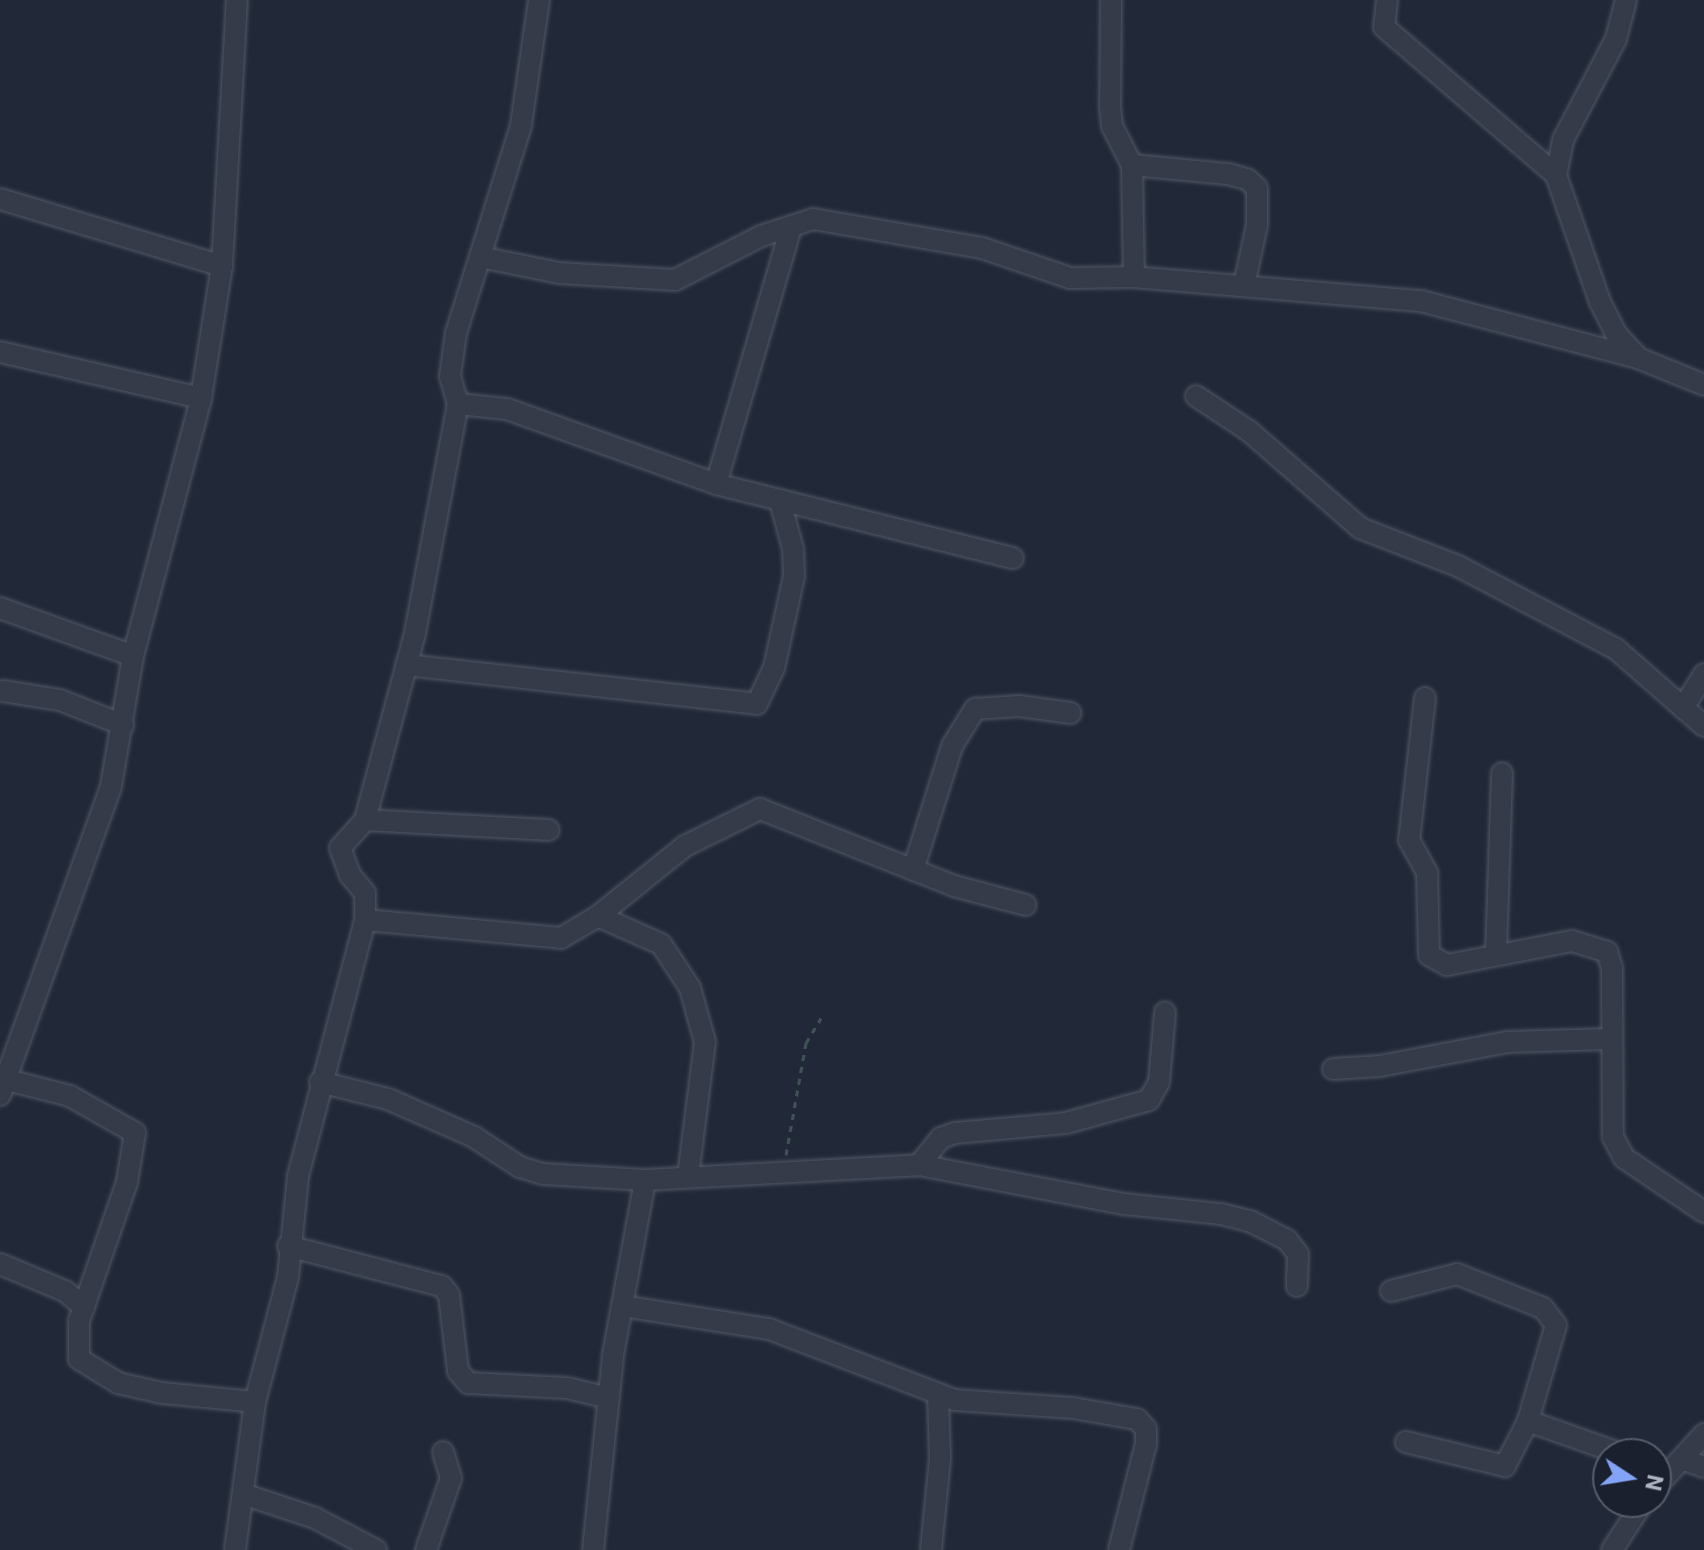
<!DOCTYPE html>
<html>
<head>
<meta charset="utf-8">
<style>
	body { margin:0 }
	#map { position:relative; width:1704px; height:1550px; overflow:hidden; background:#212938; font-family:Roboto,sans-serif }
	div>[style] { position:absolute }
	.path>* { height:3px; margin-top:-1.5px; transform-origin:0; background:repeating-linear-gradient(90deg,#415257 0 6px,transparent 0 12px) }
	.roads { filter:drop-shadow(0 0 2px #525867) drop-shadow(0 0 2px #525867) }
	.minor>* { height:20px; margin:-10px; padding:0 10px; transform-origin:10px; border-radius:10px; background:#353b49 }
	span { translate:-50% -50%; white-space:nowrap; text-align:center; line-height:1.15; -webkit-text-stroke:6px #1a202d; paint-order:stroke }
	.north { position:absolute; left:1592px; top:1438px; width:80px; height:80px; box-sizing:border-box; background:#1a202d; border:2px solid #565c6a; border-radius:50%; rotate:102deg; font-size:22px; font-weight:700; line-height:32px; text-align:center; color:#afb5c5 }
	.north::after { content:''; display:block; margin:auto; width:28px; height:36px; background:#83a3f7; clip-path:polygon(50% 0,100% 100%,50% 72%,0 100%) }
</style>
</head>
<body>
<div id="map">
	<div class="path">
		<div style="left:786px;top:1155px;width:114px;rotate:-79.9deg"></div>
		<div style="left:806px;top:1043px;width:29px;rotate:-59deg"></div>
	</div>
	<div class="roads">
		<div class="minor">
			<div style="left:1111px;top:0;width:107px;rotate:90.5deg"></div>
			<div style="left:1110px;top:107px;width:19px;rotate:84deg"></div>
			<div style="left:1112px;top:126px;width:44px;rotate:62.9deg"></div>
			<div style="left:1132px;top:165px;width:112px;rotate:89deg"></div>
			<div style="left:1387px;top:0;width:27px;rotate:96deg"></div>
			<div style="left:1384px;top:27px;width:227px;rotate:40.7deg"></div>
			<div style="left:1626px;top:0;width:40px;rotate:104.4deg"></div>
			<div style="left:1616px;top:39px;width:114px;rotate:117.7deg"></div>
			<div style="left:1563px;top:140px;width:36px;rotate:101deg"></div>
			<div style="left:1556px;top:175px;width:134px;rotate:70.9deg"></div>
			<div style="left:1600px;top:302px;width:36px;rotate:63deg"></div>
			<div style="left:1616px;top:334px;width:33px;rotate:47deg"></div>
			<div style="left:1132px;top:165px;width:96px;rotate:5.4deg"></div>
			<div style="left:1228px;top:174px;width:20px;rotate:15deg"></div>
			<div style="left:1247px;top:179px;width:13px;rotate:42deg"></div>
			<div style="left:1257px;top:188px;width:37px;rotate:90deg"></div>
			<div style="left:1257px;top:225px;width:61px;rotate:102.2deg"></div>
			<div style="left:0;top:199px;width:232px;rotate:16.8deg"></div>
			<div style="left:480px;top:257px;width:81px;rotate:11.4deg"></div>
			<div style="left:559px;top:273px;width:116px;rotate:3.5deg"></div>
			<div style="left:675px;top:280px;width:97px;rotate:-27.1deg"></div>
			<div style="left:761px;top:236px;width:55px;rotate:-18.1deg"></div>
			<div style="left:813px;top:219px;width:171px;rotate:9.7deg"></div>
			<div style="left:982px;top:248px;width:93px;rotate:18.8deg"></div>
			<div style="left:1070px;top:278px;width:64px;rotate:-0.9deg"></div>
			<div style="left:1134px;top:277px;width:288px;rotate:4.8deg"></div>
			<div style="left:1421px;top:301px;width:224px;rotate:14.7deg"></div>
			<div style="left:1638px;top:358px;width:71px;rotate:22.2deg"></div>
			<div style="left:0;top:352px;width:206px;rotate:12.9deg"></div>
			<div style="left:1196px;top:396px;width:64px;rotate:33.4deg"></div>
			<div style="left:1249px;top:431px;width:147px;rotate:41.1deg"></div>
			<div style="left:1360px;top:528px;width:105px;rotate:21.2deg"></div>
			<div style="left:1458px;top:566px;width:178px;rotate:27.7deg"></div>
			<div style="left:1616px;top:649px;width:117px;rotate:41.2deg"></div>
			<div style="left:458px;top:404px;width:49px;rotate:5.8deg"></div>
			<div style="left:507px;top:409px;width:222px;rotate:19.7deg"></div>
			<div style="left:716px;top:484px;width:306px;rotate:14deg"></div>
			<div style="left:716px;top:484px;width:268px;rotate:-73.7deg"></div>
			<div style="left:0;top:608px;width:141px;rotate:19.8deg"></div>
			<div style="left:406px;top:665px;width:353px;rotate:6.3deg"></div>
			<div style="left:757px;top:704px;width:40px;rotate:-65deg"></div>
			<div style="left:774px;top:668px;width:94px;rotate:-77.7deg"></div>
			<div style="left:794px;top:576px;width:27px;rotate:-92deg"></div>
			<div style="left:793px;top:549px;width:50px;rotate:-105.2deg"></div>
			<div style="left:3px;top:691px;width:58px;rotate:9deg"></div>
			<div style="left:60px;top:700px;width:68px;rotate:21.6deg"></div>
			<div style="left:1425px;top:698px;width:143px;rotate:96.4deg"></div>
			<div style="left:1409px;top:840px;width:38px;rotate:61deg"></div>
			<div style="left:1427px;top:873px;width:82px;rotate:88.6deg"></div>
			<div style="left:1429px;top:955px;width:21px;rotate:29deg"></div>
			<div style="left:1447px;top:965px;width:127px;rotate:-10.9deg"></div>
			<div style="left:1572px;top:941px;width:37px;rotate:17deg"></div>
			<div style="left:1607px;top:952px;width:17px;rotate:73deg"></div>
			<div style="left:1612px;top:968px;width:169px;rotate:89.7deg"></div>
			<div style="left:1613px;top:1137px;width:24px;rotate:62deg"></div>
			<div style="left:1624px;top:1158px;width:97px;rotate:34deg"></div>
			<div style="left:1683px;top:708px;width:40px;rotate:-58deg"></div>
			<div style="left:365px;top:820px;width:184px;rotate:3.1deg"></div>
			<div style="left:913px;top:870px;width:130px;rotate:-72.5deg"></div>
			<div style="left:952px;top:746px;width:44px;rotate:-58.1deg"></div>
			<div style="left:975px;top:709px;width:44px;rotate:-3.9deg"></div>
			<div style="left:1019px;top:706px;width:52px;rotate:7.7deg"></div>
			<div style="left:598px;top:916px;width:69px;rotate:24deg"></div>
			<div style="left:661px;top:944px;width:53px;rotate:56.6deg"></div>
			<div style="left:690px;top:988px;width:56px;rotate:74.5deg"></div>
			<div style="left:705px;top:1042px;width:136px;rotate:97.2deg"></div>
			<div style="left:365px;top:920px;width:197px;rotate:5.2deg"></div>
			<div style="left:561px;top:938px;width:43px;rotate:-30.7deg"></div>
			<div style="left:598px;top:916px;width:112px;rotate:-38.8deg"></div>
			<div style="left:685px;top:846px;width:84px;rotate:-26.3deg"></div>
			<div style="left:760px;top:809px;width:209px;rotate:21.6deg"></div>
			<div style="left:954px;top:886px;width:74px;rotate:14.8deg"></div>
			<div style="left:1496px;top:954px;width:181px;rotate:-88.1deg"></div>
			<div style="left:1333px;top:1069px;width:47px;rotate:-3.7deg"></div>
			<div style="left:1380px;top:1066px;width:129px;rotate:-10.7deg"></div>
			<div style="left:1507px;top:1042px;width:102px;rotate:-1.7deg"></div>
			<div style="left:3px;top:1079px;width:69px;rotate:14.2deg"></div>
			<div style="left:70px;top:1096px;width:75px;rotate:29.6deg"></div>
			<div style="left:135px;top:1133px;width:50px;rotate:99.3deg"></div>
			<div style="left:127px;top:1182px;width:147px;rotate:109.1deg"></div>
			<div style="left:79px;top:1321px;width:38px;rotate:90deg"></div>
			<div style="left:79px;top:1359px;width:46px;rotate:31.6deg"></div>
			<div style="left:118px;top:1383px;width:45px;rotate:12.8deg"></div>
			<div style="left:162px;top:1393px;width:93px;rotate:5.5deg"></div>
			<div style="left:320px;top:1082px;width:70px;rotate:14deg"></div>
			<div style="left:388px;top:1099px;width:94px;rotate:23.8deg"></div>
			<div style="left:474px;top:1137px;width:55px;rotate:33.1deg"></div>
			<div style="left:520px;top:1167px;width:24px;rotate:17deg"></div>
			<div style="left:543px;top:1174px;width:102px;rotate:3.4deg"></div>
			<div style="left:645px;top:1180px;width:274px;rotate:-3.1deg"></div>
			<div style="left:919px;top:1165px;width:209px;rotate:10.8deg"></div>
			<div style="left:1124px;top:1204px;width:98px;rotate:5.9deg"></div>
			<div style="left:1221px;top:1214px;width:30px;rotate:14deg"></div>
			<div style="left:1250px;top:1221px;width:42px;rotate:27.2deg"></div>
			<div style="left:1287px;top:1240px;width:18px;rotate:52deg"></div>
			<div style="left:1298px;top:1254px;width:32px;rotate:92deg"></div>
			<div style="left:0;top:1095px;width:328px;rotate:-70.2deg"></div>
			<div style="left:111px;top:786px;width:132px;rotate:-80.4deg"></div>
			<div style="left:133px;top:656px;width:267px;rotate:-75.2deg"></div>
			<div style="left:201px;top:398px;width:134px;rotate:-81deg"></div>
			<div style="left:222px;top:266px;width:266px;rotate:-86.8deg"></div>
			<div style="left:919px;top:1165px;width:35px;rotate:-51deg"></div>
			<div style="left:941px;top:1138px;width:15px;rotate:-20deg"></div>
			<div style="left:955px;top:1133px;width:111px;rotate:-5.1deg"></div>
			<div style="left:1066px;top:1123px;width:86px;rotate:-15.5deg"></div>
			<div style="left:1149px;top:1100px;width:21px;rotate:-61deg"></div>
			<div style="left:1159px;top:1082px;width:70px;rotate:-85.1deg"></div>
			<div style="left:288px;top:1246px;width:159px;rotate:14.6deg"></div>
			<div style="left:442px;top:1286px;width:11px;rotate:52deg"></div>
			<div style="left:449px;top:1295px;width:77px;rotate:83.2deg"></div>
			<div style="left:458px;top:1371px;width:16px;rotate:50deg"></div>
			<div style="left:468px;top:1383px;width:99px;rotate:2.9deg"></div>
			<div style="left:567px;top:1388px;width:43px;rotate:13.4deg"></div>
			<div style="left:0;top:1264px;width:70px;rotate:22.6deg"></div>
			<div style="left:65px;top:1291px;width:25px;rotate:40deg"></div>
			<div style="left:1391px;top:1291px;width:68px;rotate:-14.4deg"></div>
			<div style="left:1457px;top:1274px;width:92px;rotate:21.6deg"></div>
			<div style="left:1543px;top:1308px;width:21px;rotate:53deg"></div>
			<div style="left:1556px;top:1325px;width:100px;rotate:106.3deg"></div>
			<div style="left:1528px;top:1421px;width:51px;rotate:117.1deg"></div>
			<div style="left:1505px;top:1466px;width:102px;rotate:-166.4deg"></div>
			<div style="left:622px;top:1306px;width:149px;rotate:8.9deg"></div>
			<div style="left:769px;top:1329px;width:199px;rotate:20.9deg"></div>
			<div style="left:955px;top:1400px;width:118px;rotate:3.9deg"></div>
			<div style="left:1073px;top:1408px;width:65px;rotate:9.8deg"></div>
			<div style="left:1137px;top:1419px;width:13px;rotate:48deg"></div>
			<div style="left:1146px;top:1429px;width:15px;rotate:90deg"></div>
			<div style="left:1146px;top:1444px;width:109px;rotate:104.3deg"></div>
			<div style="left:1528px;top:1421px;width:99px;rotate:19.5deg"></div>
			<div style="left:1682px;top:1459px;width:23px;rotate:20deg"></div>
			<div style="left:1656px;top:1487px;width:72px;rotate:-47.8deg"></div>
			<div style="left:243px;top:1494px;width:76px;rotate:18.4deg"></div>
			<div style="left:315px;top:1518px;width:69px;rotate:27.7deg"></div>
			<div style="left:235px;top:1550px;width:149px;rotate:-82.3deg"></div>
			<div style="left:255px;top:1402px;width:129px;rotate:-75.2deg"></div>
			<div style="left:288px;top:1277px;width:101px;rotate:-84.3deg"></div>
			<div style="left:298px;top:1176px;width:265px;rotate:-75.3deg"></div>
			<div style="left:365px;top:920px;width:27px;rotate:-90deg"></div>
			<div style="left:365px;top:893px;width:23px;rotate:-130deg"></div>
			<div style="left:350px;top:875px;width:29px;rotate:-110deg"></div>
			<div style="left:340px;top:848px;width:38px;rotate:-48deg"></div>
			<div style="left:365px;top:820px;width:194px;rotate:-75deg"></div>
			<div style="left:415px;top:633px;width:233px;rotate:-79.4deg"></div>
			<div style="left:458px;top:404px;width:29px;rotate:-106deg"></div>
			<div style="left:450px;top:376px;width:43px;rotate:-82.1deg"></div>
			<div style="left:456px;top:333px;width:218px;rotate:-72.6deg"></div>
			<div style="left:521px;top:125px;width:126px;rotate:-81.8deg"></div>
			<div style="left:426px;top:1550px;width:76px;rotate:-70.9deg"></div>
			<div style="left:451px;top:1478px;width:27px;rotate:-107deg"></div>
			<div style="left:593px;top:1550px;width:196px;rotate:-84.1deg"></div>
			<div style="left:613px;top:1355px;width:178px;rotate:-79.6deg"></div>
			<div style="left:931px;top:1550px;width:92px;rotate:-84.4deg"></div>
			<div style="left:940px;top:1458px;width:62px;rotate:-91.8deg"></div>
			<div style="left:1612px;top:1550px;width:57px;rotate:-57.1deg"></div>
		</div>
	</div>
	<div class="north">N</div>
</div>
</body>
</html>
